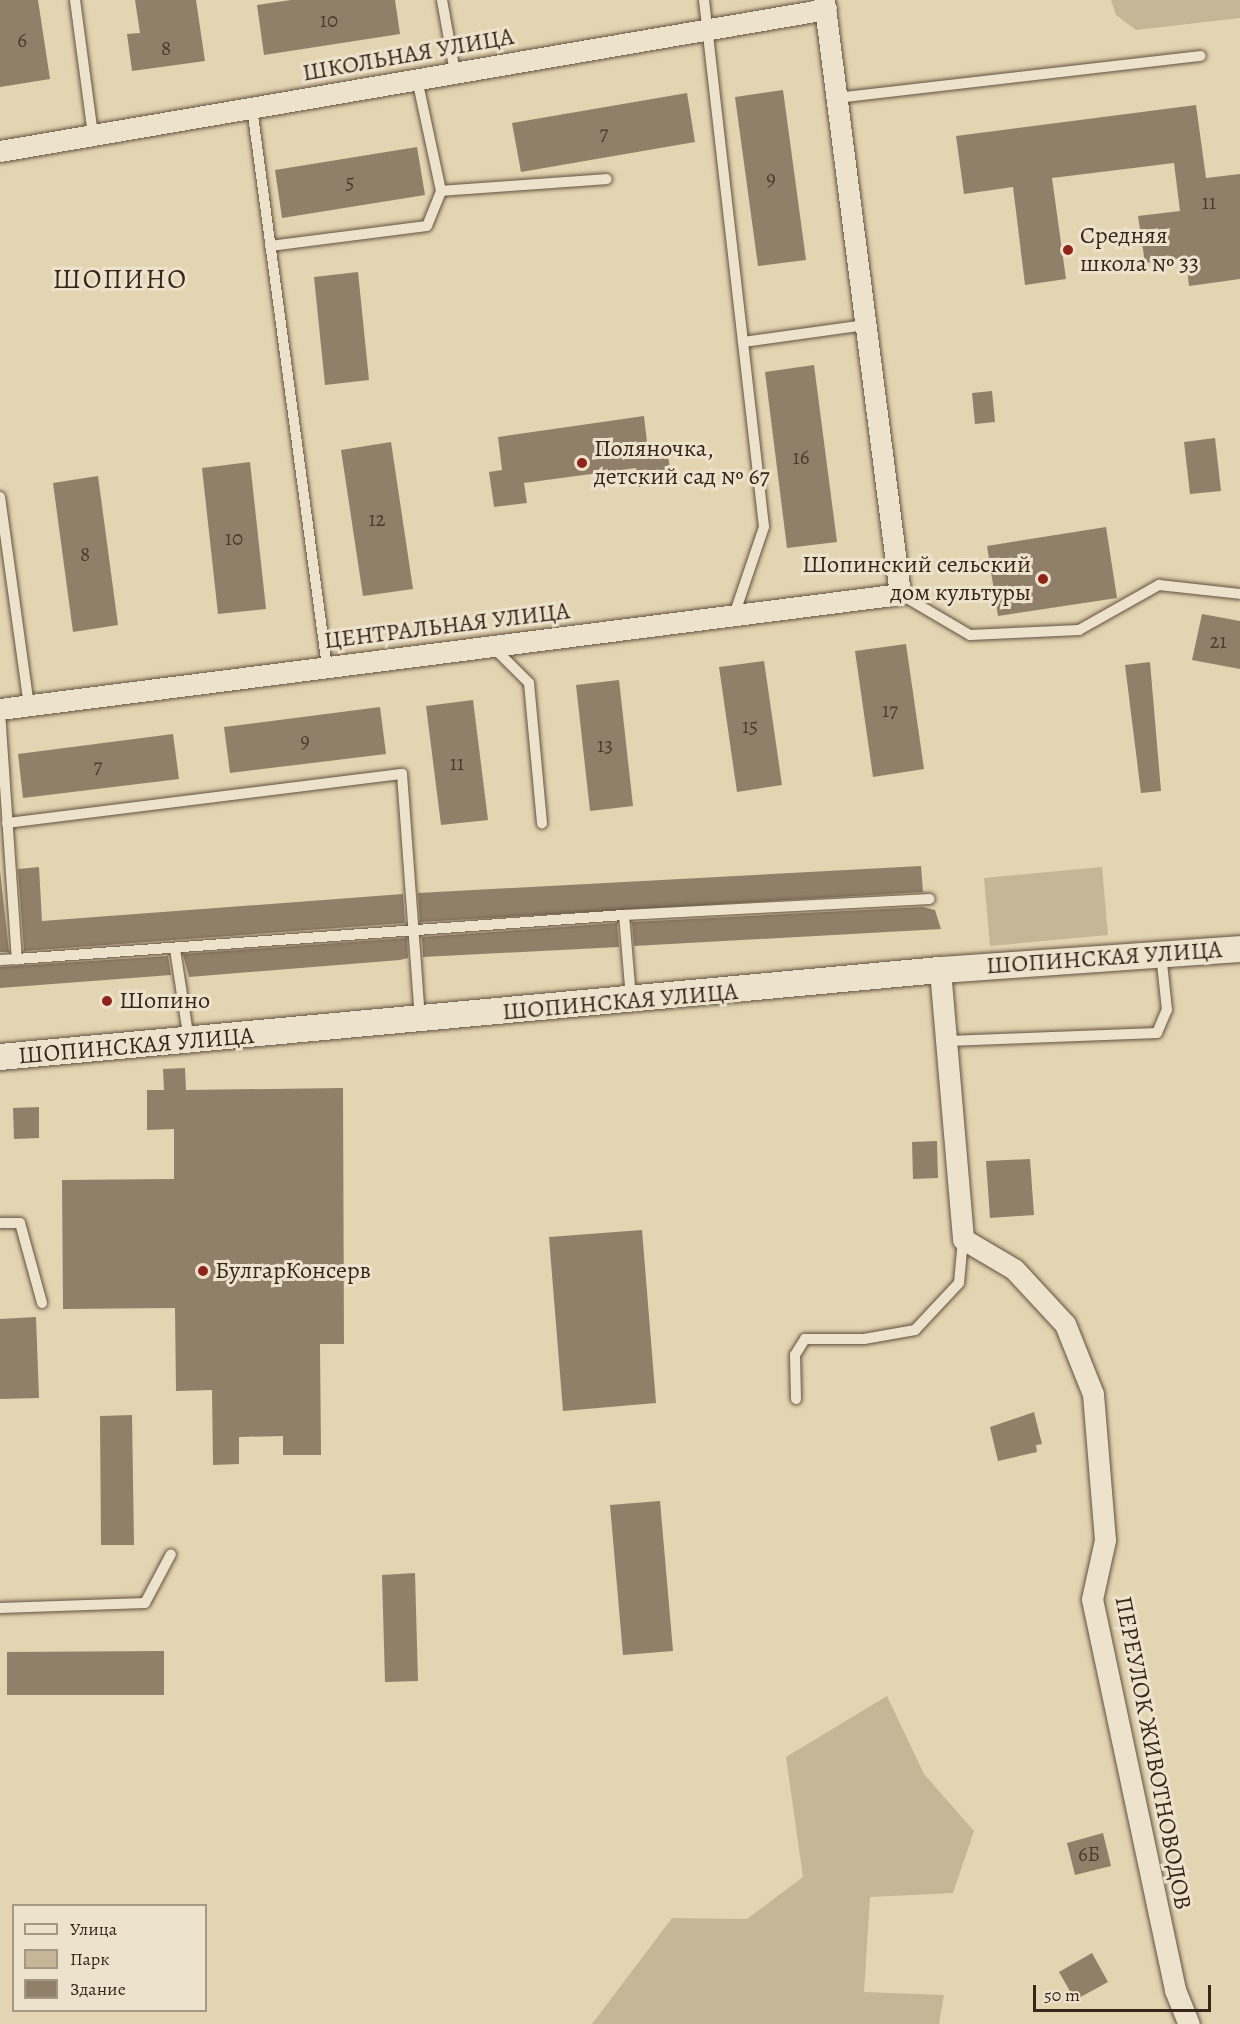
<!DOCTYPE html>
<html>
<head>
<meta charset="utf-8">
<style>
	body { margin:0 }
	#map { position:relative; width:1240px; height:2024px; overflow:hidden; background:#e3d4b2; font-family:Alegreya,serif }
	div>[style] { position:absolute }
	.green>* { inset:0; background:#c6b698 }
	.building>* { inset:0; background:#908069 }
	.roads { filter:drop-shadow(0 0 2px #62523f) drop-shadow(0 0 2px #62523f) }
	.service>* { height:10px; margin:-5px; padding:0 5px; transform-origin:5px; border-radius:5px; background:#ede3cd }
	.minor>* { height:21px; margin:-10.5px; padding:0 10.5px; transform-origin:10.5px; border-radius:10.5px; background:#ede3cd }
	.tertiary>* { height:26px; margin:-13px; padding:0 13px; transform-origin:13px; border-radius:13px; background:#ede3cd }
	.dots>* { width:16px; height:16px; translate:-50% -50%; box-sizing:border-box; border:3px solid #ede3cd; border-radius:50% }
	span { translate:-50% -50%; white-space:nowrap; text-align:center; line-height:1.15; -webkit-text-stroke:6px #ede3cd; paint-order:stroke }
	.number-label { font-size:21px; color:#4d3c2d }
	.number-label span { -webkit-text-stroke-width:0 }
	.street-label { font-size:24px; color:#372619 }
	.poi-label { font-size:24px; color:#372619 }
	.left { translate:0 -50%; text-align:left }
	.right { translate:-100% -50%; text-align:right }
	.quarter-label { font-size:27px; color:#372619; letter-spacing:1.5px }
	.legend { position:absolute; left:12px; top:1904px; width:195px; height:108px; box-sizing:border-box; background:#ede3cd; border:2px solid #a49785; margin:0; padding:8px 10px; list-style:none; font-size:18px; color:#372619 }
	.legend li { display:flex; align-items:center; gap:12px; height:30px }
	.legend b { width:30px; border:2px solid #a49785 }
	.scale { position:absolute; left:1033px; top:1985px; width:178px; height:27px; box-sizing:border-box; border:3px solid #372619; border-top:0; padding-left:8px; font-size:18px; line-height:21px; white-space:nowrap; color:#372619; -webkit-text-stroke:4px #ede3cd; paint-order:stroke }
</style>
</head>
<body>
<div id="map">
	<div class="green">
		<div style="clip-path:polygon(1111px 0,1240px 0,1240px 18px,1136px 30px,1116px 15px)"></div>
		<div style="clip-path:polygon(1102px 867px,1108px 935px,990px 946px,984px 878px)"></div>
		<div style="clip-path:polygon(887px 1696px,924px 1774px,974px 1831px,953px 1893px,870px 1897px,864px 1992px,944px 1995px,939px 2024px,592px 2024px,672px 1918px,747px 1919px,803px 1877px,786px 1757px)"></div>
	</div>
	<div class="building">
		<div style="clip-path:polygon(0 0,38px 0,50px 79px,0 87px)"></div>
		<div style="clip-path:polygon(135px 0,196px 0,205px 61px,132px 71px,127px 34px,140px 33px)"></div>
		<div style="clip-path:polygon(291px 0,395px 0,400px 34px,264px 55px,257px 5px)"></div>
		<div style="clip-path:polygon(783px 90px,806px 260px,758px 266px,735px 97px)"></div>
		<div style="clip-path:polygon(687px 93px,695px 142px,521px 172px,512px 123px)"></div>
		<div style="clip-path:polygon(1196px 105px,1206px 178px,1240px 174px,1240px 279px,1189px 286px,1186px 258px,1145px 263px,1138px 216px,1180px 211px,1174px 163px,1052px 178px,1066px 279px,1025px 285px,1013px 187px,964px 194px,956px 136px)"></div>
		<div style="clip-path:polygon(417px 147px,425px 195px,282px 218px,275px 170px)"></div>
		<div style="clip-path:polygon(358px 272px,369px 380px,325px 385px,314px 277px)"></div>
		<div style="clip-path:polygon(814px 365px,837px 542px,787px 548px,765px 372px)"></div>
		<div style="clip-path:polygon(992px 391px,995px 422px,975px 424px,972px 393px)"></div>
		<div style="clip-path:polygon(644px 416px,648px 451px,667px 448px,672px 483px,639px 487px,636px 468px,524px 483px,527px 503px,494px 507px,489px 472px,502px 470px,498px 437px)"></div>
		<div style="clip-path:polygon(1215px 438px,1221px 491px,1190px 494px,1184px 442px)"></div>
		<div style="clip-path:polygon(391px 442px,413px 589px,363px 596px,341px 450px)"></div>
		<div style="clip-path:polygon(250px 462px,266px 609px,218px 614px,202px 468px)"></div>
		<div style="clip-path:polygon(98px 476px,118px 625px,73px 632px,53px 483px)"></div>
		<div style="clip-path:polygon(1106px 527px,1117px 598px,998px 616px,987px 546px)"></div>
		<div style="clip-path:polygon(1202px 614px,1240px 621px,1240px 669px,1192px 660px)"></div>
		<div style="clip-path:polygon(906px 644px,924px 769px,873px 777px,855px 651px)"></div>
		<div style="clip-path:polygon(764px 661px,782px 785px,737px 792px,719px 667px)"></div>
		<div style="clip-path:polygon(1150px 662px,1161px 791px,1141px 793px,1125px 665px)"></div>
		<div style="clip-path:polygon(619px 680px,633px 806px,590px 811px,576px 685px)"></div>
		<div style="clip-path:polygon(473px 700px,488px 820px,441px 825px,426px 706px)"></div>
		<div style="clip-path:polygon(380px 707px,386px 754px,230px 773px,224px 727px)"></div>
		<div style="clip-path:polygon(173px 734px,179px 779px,23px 798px,18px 754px)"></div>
		<div style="clip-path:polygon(921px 866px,923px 892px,420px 922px,418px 893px)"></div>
		<div style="clip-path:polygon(39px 867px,42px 921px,403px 894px,405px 923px,24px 951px,18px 869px)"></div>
		<div style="clip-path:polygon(0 870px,9px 952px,0 952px)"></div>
		<div style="clip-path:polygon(923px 907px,935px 910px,941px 929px,634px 946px,632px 922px)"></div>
		<div style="clip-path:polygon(617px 923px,619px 947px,423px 957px,422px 937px)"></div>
		<div style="clip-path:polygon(407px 938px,408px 958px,400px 960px,189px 977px,183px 954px)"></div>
		<div style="clip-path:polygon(168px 956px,171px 975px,0 988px,0 967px)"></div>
		<div style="clip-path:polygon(185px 1068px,186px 1090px,343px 1088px,344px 1344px,320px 1344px,321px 1455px,283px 1455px,283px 1436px,239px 1437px,239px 1464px,213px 1465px,212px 1390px,176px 1391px,175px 1308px,63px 1309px,62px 1180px,174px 1179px,174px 1129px,147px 1130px,147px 1090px,164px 1090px,163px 1069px)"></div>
		<div style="clip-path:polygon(39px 1107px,39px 1138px,14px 1139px,13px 1108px)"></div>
		<div style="clip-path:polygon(937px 1141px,938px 1178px,913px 1179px,912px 1142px)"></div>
		<div style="clip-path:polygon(1030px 1159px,1034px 1215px,990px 1218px,986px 1161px)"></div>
		<div style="clip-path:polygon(642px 1230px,656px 1403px,563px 1411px,549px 1237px)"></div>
		<div style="clip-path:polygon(36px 1317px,39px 1398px,0 1399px,0 1319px)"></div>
		<div style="clip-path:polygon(1034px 1412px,1042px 1444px,1036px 1445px,1037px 1452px,998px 1461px,990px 1427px)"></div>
		<div style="clip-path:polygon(132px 1415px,134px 1545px,101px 1545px,100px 1416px)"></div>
		<div style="clip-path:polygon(660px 1501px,673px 1651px,623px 1655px,610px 1505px)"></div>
		<div style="clip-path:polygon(415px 1573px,418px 1681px,385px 1682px,382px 1575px)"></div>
		<div style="clip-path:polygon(164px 1651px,164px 1695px,7px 1695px,7px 1652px)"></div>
		<div style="clip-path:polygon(1103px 1833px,1111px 1866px,1075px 1875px,1067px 1843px)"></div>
		<div style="clip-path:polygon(1092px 1953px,1108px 1982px,1075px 2000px,1059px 1972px)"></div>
	</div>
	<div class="roads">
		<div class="service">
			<div style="left:75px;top:0;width:136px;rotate:82.4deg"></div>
			<div style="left:442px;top:0;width:74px;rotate:79.9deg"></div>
			<div style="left:704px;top:0;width:530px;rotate:83.5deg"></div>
			<div style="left:764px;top:527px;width:93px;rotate:108.8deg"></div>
			<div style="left:417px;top:79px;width:115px;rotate:77.9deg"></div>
			<div style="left:441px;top:191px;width:166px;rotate:-4.1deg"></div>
			<div style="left:837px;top:98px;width:366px;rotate:-6.6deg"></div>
			<div style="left:252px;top:108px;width:564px;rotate:82.36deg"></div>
			<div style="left:270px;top:246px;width:158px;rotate:-7.3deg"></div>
			<div style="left:427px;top:226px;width:38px;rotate:-68deg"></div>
			<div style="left:743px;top:342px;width:124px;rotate:-7.9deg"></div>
			<div style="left:0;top:497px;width:210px;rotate:82.1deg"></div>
			<div style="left:900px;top:594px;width:81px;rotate:30.4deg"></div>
			<div style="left:970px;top:635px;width:109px;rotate:-2.6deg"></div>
			<div style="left:1079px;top:630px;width:92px;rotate:-29.4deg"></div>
			<div style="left:1159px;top:585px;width:81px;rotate:6.3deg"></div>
			<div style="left:492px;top:646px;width:52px;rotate:45deg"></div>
			<div style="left:529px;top:683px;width:141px;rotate:84.7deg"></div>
			<div style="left:0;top:712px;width:248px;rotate:86.1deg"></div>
			<div style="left:17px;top:959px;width:17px;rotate:177deg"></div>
			<div style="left:7px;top:823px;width:398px;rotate:-7.1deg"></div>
			<div style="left:402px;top:774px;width:245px;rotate:85.8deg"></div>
			<div style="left:624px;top:915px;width:83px;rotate:85.2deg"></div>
			<div style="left:175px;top:949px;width:92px;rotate:81.3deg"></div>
			<div style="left:17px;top:959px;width:609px;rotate:-4.15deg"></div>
			<div style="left:624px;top:915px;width:306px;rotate:-3deg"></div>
			<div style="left:948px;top:1041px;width:209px;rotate:-2.2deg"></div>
			<div style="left:1157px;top:1033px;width:25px;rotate:-67deg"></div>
			<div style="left:1167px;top:1010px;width:56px;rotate:-96.1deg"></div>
			<div style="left:0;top:1223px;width:20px"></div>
			<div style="left:20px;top:1223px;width:83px;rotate:74.6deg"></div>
			<div style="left:796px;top:1399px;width:44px;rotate:-91.3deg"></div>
			<div style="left:795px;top:1355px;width:19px;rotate:-58deg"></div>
			<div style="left:805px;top:1339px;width:59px"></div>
			<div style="left:864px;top:1339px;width:52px;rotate:-10deg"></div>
			<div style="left:915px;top:1330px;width:64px;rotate:-46.9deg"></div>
			<div style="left:959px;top:1283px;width:44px;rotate:-84.8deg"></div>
			<div style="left:0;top:1608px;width:145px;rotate:-2deg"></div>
			<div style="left:145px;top:1603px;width:55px;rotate:-62deg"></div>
		</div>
		<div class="minor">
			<div style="left:0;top:151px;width:838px;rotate:-9.75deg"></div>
			<div style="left:0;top:709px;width:907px;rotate:-7.28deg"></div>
			<div style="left:900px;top:594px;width:599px;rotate:-97.29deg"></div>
			<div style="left:940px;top:970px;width:270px;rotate:85.1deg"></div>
			<div style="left:963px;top:1239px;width:59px;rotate:30.5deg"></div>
			<div style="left:1014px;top:1269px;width:75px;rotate:47.2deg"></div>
			<div style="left:1065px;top:1324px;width:75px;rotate:68.2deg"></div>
			<div style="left:1093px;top:1394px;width:146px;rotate:85.3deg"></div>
			<div style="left:1105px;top:1540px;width:60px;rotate:102.4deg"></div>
			<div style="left:1092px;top:1599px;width:400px;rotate:78deg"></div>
			<div style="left:1175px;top:1990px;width:37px;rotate:68deg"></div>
		</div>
		<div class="tertiary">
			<div style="left:0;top:1057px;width:944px;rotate:-5.29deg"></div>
			<div style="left:940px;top:970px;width:301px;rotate:-4deg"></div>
		</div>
	</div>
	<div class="dots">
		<div style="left:1068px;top:250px;background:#8f2418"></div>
		<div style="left:582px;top:463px;background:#8f2418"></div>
		<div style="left:1043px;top:579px;background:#8f2418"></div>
		<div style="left:107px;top:1001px;background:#8f2418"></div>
		<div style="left:203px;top:1271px;background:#8f2418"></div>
	</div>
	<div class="number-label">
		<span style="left:329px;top:20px">10</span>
		<span style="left:22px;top:40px">6</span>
		<span style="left:166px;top:48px">8</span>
		<span style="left:604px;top:133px">7</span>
		<span style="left:771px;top:178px">9</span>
		<span style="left:350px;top:182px">5</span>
		<span style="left:1209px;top:202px">11</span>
		<span style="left:801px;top:457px">16</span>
		<span style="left:377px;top:519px">12</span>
		<span style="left:234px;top:538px">10</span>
		<span style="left:85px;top:554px">8</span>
		<span style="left:1218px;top:641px">21</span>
		<span style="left:890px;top:710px">17</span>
		<span style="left:750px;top:726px">15</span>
		<span style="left:305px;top:740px">9</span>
		<span style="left:605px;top:745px">13</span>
		<span style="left:457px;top:763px">11</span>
		<span style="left:98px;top:766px">7</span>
		<span style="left:1089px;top:1854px">6Б</span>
	</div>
	<div class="street-label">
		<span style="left:408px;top:55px;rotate:-10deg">ШКОЛЬНАЯ УЛИЦА</span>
		<span style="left:447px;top:626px;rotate:-7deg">ЦЕНТРАЛЬНАЯ УЛИЦА</span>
		<span style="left:1104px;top:958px;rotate:-4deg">ШОПИНСКАЯ УЛИЦА</span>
		<span style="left:620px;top:1002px;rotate:-5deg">ШОПИНСКАЯ УЛИЦА</span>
		<span style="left:136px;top:1046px;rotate:-5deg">ШОПИНСКАЯ УЛИЦА</span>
		<span style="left:1153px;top:1753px;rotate:79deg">ПЕРЕУЛОК ЖИВОТНОВОДОВ</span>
	</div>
	<div class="poi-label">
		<span class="left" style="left:1080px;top:250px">Средняя<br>школа № 33</span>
		<span class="left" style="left:594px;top:463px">Поляночка,<br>детский сад № 67</span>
		<span class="right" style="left:1031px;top:579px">Шопинский сельский<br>дом культуры</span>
		<span class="left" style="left:119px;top:1001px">Шопино</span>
		<span class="left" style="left:215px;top:1271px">БулгарКонсерв</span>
	</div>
	<div class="quarter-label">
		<span style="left:120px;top:280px">ШОПИНО</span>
	</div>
	<ul class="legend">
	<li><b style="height:8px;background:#ede3cd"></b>Улица</li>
	<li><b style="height:16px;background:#c6b698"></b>Парк</li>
	<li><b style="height:16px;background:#908069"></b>Здание</li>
	</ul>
	<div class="scale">50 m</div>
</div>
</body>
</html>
